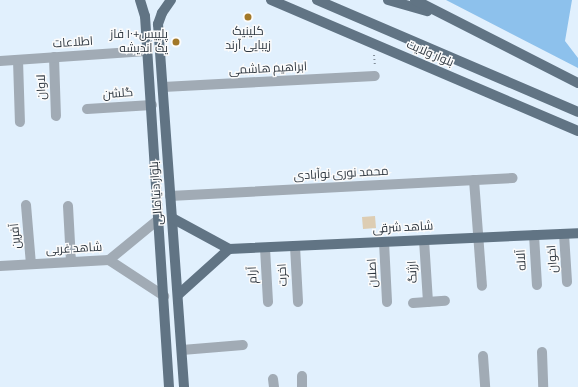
<!DOCTYPE html>
<html>
<head>
<meta charset="utf-8">
<style>
	body { margin:0 }
	#map { position:relative; width:578px; height:387px; overflow:hidden; background:#e1f0fd; font-family:"Source Sans 3",Cairo,sans-serif }
	div>[style] { position:absolute }
	.green>* { inset:0; background:#8dc1ec }
	.building>* { inset:0; background:#ddcdb3 }
	.path>* { height:2px; margin-top:-1px; transform-origin:0; background:repeating-linear-gradient(90deg,#828e99 0 1px,transparent 0 4px) }
	.minor>* { height:10px; margin:-5px; padding:0 5px; transform-origin:5px; border-radius:5px; background:#a1abb5 }
	.major>* { height:10px; margin:-5px; padding:0 5px; transform-origin:5px; border-radius:5px; background:#617484 }
	.dots>* { width:11px; height:11px; translate:-50% -50%; box-sizing:border-box; border:2px solid #fbfbfb; border-radius:50% }
	span { translate:-50% -50%; white-space:nowrap; text-align:center; line-height:1.15; -webkit-text-stroke:3px #fbfbfb; paint-order:stroke }
	.poi-label { font-size:12px; color:#2e3740 }
	.right { translate:-100% -50%; text-align:right }
	.street-label { font-size:12px; color:#2e3740 }
</style>
</head>
<body>
<div id="map">
	<div class="green">
		<div style="clip-path:polygon(446px 0,572px 0,565px 41px,578px 58px,578px 68px)"></div>
	</div>
	<div class="building">
		<div style="clip-path:polygon(375px 216px,376px 228px,363px 229px,362px 217px)"></div>
	</div>
	<div class="path">
		<div style="left:374px;top:55px;width:11px;rotate:85deg"></div>
	</div>
	<div class="minor">
		<div style="left:54px;top:57px;width:59px;rotate:88.1deg"></div>
		<div style="left:18px;top:60px;width:62px;rotate:88.2deg"></div>
		<div style="left:0;top:61px;width:147px;rotate:-3.9deg"></div>
		<div style="left:163px;top:87px;width:212px;rotate:-3deg"></div>
		<div style="left:87px;top:109px;width:65px;rotate:-3.5deg"></div>
		<div style="left:474px;top:180px;width:106px;rotate:85.7deg"></div>
		<div style="left:170px;top:196px;width:343px;rotate:-3deg"></div>
		<div style="left:26px;top:205px;width:59px;rotate:85.2deg"></div>
		<div style="left:68px;top:206px;width:56px;rotate:86.9deg"></div>
		<div style="left:564px;top:234px;width:48px;rotate:86.4deg"></div>
		<div style="left:534px;top:235px;width:50px;rotate:86.6deg"></div>
		<div style="left:424px;top:240px;width:62px;rotate:86.3deg"></div>
		<div style="left:384px;top:242px;width:60px;rotate:87.1deg"></div>
		<div style="left:295px;top:246px;width:56px;rotate:86.9deg"></div>
		<div style="left:265px;top:248px;width:54px;rotate:86.8deg"></div>
		<div style="left:109px;top:260px;width:66px;rotate:33.2deg"></div>
		<div style="left:0;top:266px;width:109px;rotate:-3.2deg"></div>
		<div style="left:109px;top:260px;width:65px;rotate:-39.4deg"></div>
		<div style="left:413px;top:303px;width:32px;rotate:-4deg"></div>
		<div style="left:182px;top:350px;width:61px;rotate:-4.7deg"></div>
		<div style="left:542px;top:352px;width:35px;rotate:88deg"></div>
		<div style="left:483px;top:356px;width:31px;rotate:86deg"></div>
		<div style="left:302px;top:376px;width:11px;rotate:90deg"></div>
		<div style="left:273px;top:379px;width:8px;rotate:83deg"></div>
	</div>
	<div class="major">
		<div style="left:140px;top:0;width:17px;rotate:73deg"></div>
		<div style="left:145px;top:16px;width:372px;rotate:86.3deg"></div>
		<div style="left:171px;top:0;width:16px;rotate:125deg"></div>
		<div style="left:162px;top:13px;width:12px;rotate:110deg"></div>
		<div style="left:158px;top:24px;width:364px;rotate:85.9deg"></div>
		<div style="left:271px;top:0;width:334px;rotate:23.1deg"></div>
		<div style="left:317px;top:0;width:284px;rotate:23.2deg"></div>
		<div style="left:388px;top:0;width:41px;rotate:15.8deg"></div>
		<div style="left:415px;top:0;width:183px;rotate:27deg"></div>
		<div style="left:172px;top:218px;width:65px;rotate:28.5deg"></div>
		<div style="left:229px;top:249px;width:349px;rotate:-2.6deg"></div>
		<div style="left:179px;top:294px;width:67px;rotate:-42deg"></div>
	</div>
	<div class="dots">
		<div style="left:248px;top:17px;background:#a27828"></div>
		<div style="left:176px;top:42px;background:#a27828"></div>
	</div>
	<div class="poi-label">
		<span style="left:248px;top:39px">کلینیک<br>زیبایی آرند</span>
		<span class="right" style="left:168px;top:42px">پلییس+١٠ فاز<br>یک اندیشه</span>
	</div>
	<div class="street-label">
		<span style="left:73px;top:43px;rotate:-4deg">اطلاعات</span>
		<span style="left:430px;top:54px;rotate:23deg">بلوار ولایت</span>
		<span style="left:268px;top:69px;rotate:-3deg">ابراهیم هاشمی</span>
		<span style="left:42px;top:87px;rotate:-92deg">لاوان</span>
		<span style="left:118px;top:94px;rotate:-4deg">گلشن</span>
		<span style="left:341px;top:174px;rotate:-3deg">محمد نوری نوآبادی</span>
		<span style="left:157px;top:193px;rotate:-94deg">بلوار دنیامالی</span>
		<span style="left:403px;top:228px;rotate:-3deg">شاهد شرقی</span>
		<span style="left:16px;top:236px;rotate:-95deg">آفرین</span>
		<span style="left:74px;top:249px;rotate:-3deg">شاهد غربی</span>
		<span style="left:553px;top:259px;rotate:-94deg">اخوان</span>
		<span style="left:522px;top:260px;rotate:-93deg">آلاله</span>
		<span style="left:413px;top:272px;rotate:-93deg">ارژنگ</span>
		<span style="left:373px;top:273px;rotate:-93deg">اصلان</span>
		<span style="left:253px;top:275px;rotate:-92deg">آرام</span>
		<span style="left:283px;top:275px;rotate:-93deg">اخرت</span>
	</div>
</div>
</body>
</html>
